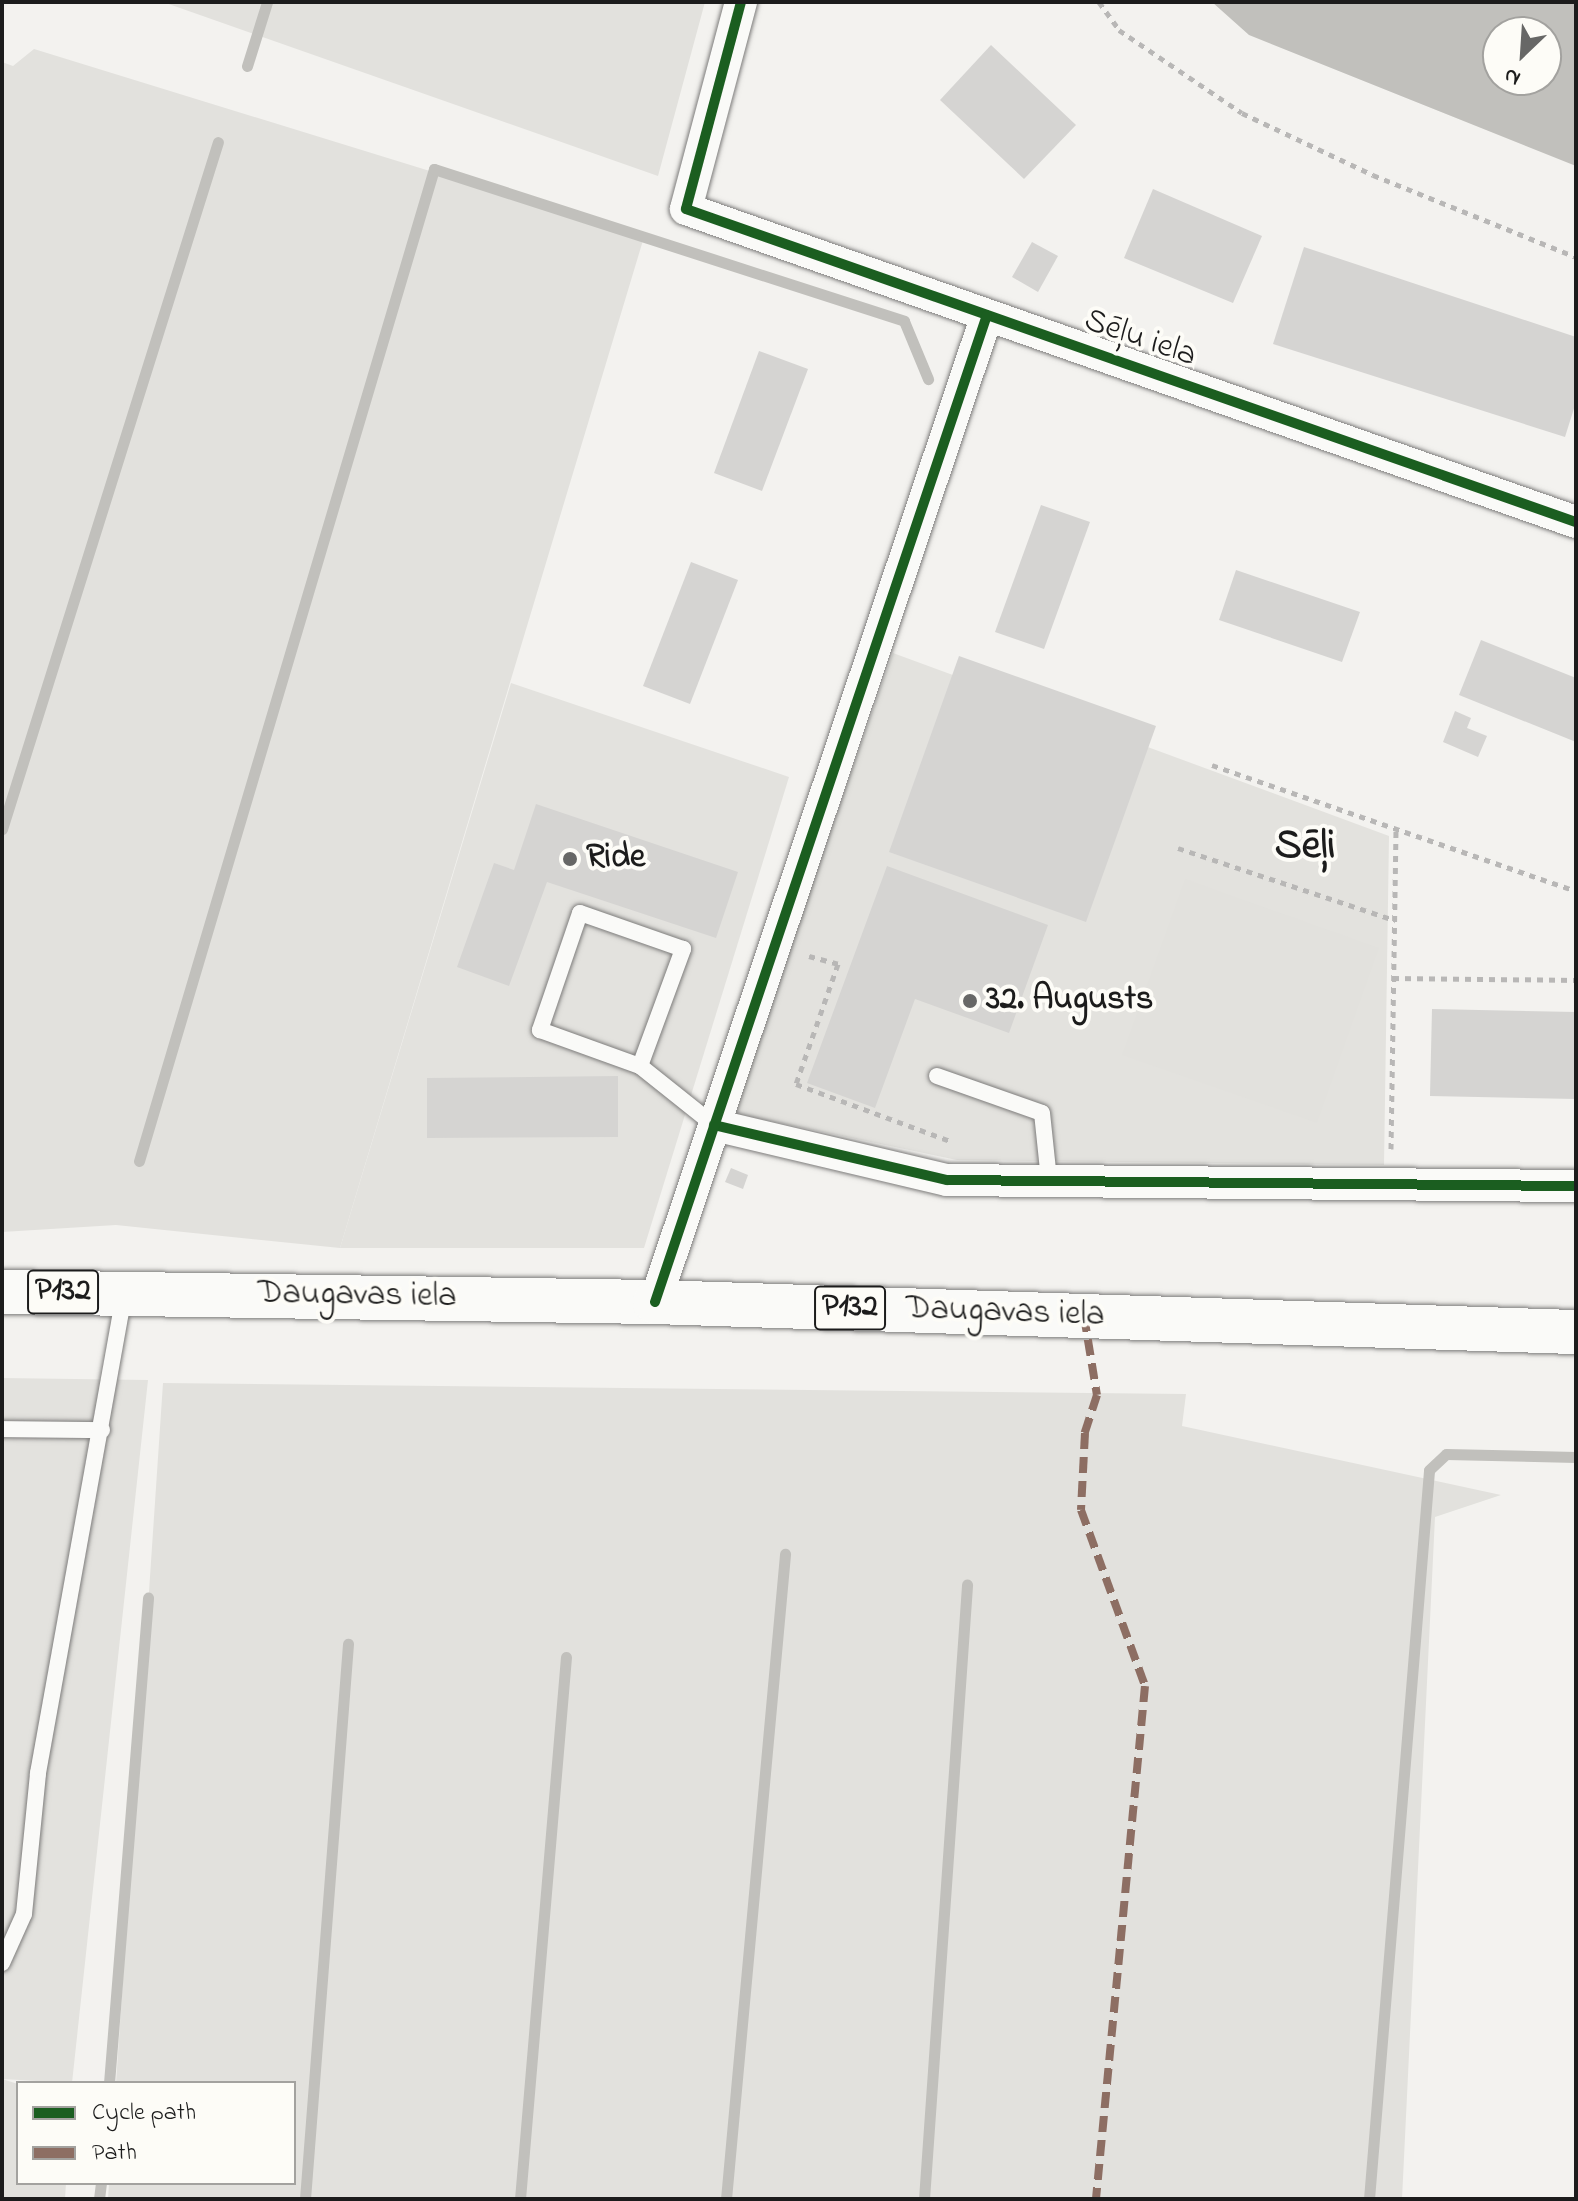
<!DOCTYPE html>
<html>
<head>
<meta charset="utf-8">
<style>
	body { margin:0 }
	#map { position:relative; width:1578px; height:2201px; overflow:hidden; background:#f3f2ef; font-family:"Indie Flower",sans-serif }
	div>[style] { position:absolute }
	.built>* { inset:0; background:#e3e2de }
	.green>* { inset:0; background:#e2e1dd }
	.water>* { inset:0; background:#c1c0bc }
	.stream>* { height:11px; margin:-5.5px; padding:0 5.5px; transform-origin:5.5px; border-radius:5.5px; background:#c1c0bc }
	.building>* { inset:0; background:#d5d4d2 }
	.path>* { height:5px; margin-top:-2.5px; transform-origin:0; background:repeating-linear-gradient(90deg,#b8b7b6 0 6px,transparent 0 12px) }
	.roads { filter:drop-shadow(0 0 2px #7d7c7b) drop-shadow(0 0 2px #7d7c7b) }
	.service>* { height:16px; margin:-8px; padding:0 8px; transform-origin:8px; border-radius:8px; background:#fafaf8 }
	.minor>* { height:32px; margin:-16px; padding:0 16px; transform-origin:16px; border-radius:16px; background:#fafaf8 }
	.primary>* { height:44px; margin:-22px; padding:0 22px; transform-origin:22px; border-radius:22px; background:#fafaf8 }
	.quiet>* { height:8px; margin-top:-4px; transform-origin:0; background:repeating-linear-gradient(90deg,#8d6e63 0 16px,transparent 0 24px) }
	.cycleway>* { height:10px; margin:-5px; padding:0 5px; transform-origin:5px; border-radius:5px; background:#1b5e20 }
	.dots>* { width:22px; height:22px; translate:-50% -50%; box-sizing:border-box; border:4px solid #fdfcf7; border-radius:50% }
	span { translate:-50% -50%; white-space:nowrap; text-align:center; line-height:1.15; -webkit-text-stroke:8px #fdfcf7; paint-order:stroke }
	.shield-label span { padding:2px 6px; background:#fdfcf7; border:2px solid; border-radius:6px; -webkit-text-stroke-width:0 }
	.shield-label { font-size:32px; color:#1c1c1c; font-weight:700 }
	.street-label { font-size:34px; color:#1c1c1c }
	.poi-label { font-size:34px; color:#1c1c1c; font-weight:700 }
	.left { translate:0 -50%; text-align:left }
	.district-label { font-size:42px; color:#1c1c1c; font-weight:700 }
	.frame { position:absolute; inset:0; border:4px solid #1c1c1c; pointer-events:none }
	.legend { position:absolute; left:16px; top:2081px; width:280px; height:104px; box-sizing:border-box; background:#fdfcf7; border:2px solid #a3a29f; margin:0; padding:10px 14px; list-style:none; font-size:24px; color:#1c1c1c }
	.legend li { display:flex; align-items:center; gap:16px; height:40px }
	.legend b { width:40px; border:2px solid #a3a29f }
	.north { position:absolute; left:1482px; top:16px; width:80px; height:80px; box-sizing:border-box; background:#fdfcf7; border:2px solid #a3a29f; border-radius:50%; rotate:205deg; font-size:22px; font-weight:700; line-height:32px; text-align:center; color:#1c1c1c }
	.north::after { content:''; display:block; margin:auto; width:28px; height:36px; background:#676766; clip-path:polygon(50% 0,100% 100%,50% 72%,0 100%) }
</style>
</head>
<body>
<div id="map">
	<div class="built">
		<div style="clip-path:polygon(893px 653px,1389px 836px,1384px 1165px,957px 1160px,732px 1113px)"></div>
		<div style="clip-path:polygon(511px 683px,789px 777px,644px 1248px,340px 1248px)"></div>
		<div style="clip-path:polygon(2px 1378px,148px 1380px,72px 2083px,2px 2079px)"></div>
	</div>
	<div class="green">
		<div style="clip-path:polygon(163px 2px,705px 2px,658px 176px)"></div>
		<div style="clip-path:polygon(34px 49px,644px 237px,340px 1248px,116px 1225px,2px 1232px,2px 62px,13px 66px)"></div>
		<div style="clip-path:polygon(1185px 879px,1379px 948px,1317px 1123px,1122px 1055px)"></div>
		<div style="clip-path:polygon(163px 1383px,1186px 1394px,1182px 1426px,1501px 1495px,1435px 1517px,1402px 2199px,108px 2199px,109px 2183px,294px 2183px,294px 2083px,116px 2083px)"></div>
		<div style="clip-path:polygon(2px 2079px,18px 2084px,18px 2183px,66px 2183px,65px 2199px,2px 2199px)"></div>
	</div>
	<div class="water">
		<div style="clip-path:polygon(evenodd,1212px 2px,1576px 2px,1576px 166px,1249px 35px,1212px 2px,1498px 32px,1546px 32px,1546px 80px,1498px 80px,1498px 32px)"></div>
	</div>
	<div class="stream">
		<div style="left:247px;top:66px;width:67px;rotate:-72.6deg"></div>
		<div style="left:2px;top:829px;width:720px;rotate:-72.55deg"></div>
		<div style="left:139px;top:1161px;width:1035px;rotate:-73.44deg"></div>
		<div style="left:434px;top:169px;width:494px;rotate:17.9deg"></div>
		<div style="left:904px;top:321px;width:63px;rotate:67.5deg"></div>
		<div style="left:109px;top:2083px;width:487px;rotate:-85.4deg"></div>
		<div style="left:99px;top:2199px;width:16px;rotate:-83deg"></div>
		<div style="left:305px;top:2199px;width:557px;rotate:-85.57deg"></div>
		<div style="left:520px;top:2199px;width:544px;rotate:-85.15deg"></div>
		<div style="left:726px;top:2199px;width:648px;rotate:-84.77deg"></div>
		<div style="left:924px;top:2199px;width:616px;rotate:-85.99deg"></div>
		<div style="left:1369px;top:2199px;width:731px;rotate:-85.29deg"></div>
		<div style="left:1429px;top:1470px;width:23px;rotate:-43deg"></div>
		<div style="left:1446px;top:1454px;width:130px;rotate:1.3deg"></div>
	</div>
	<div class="building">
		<div style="clip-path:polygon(991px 45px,1076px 125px,1024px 179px,940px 100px)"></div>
		<div style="clip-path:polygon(1153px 189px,1262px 236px,1233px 303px,1124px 258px)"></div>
		<div style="clip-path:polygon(1032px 242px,1058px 256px,1038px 292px,1012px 277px)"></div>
		<div style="clip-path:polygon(1304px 247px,1576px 337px,1576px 402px,1565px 437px,1273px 344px)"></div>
		<div style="clip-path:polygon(759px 351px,808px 369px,762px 491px,714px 473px)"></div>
		<div style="clip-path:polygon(1041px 505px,1090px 522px,1044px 649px,995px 632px)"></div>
		<div style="clip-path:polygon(691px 562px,738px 580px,690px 704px,643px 686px)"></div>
		<div style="clip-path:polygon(1236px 570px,1360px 612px,1342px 662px,1219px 620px)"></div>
		<div style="clip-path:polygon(1481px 640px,1576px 678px,1576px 742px,1459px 695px)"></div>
		<div style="clip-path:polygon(959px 656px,1156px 726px,1086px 922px,889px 852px)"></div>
		<div style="clip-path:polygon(1455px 711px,1471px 718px,1467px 728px,1487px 736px,1478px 757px,1443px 742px)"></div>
		<div style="clip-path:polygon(536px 804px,738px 872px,716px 938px,547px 882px,509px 986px,457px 967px,494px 863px,514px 870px)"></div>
		<div style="clip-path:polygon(887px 866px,1048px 925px,1009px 1033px,915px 999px,875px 1108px,807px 1083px)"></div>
		<div style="clip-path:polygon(1432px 1009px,1576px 1012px,1576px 1099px,1430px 1096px)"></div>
		<div style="clip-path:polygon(618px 1076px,618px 1137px,427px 1138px,427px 1078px)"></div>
		<div style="clip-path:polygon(731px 1168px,748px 1175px,743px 1189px,725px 1182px)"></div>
	</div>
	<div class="path">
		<div style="left:1099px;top:2px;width:34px;rotate:54deg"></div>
		<div style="left:1119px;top:30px;width:148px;rotate:34deg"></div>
		<div style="left:1242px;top:113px;width:145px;rotate:25.3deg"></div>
		<div style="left:1373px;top:175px;width:219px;rotate:22deg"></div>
		<div style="left:1212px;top:765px;width:385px;rotate:19.1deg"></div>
		<div style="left:1178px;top:848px;width:229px;rotate:18.4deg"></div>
		<div style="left:809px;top:956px;width:30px;rotate:15deg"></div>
		<div style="left:838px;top:964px;width:127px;rotate:109.3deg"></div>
		<div style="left:796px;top:1084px;width:164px;rotate:20.3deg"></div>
		<div style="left:1393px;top:978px;width:183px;rotate:0.6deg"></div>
		<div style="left:1391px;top:1149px;width:321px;rotate:-89.1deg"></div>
	</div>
	<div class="roads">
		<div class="service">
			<div style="left:640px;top:1066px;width:125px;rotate:-69.8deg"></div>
			<div style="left:683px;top:949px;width:109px;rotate:-160.7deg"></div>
			<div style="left:580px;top:913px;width:124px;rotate:108.9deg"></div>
			<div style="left:540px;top:1030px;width:106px;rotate:19.8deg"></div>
			<div style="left:640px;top:1066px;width:95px;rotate:38.6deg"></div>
			<div style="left:937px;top:1076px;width:111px;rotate:19.4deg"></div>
			<div style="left:1042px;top:1113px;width:67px;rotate:84deg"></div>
			<div style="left:2px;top:1429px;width:100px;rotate:0.6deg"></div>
			<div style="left:2px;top:1963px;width:54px;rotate:-65.8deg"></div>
			<div style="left:24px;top:1914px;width:142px;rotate:-84.3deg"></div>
			<div style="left:38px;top:1773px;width:487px;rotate:-79.8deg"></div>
		</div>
		<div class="minor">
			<div style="left:741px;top:2px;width:214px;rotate:104.9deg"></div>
			<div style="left:686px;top:209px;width:943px;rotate:19.38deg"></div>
			<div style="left:714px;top:1125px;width:239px;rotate:13.3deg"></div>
			<div style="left:947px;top:1180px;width:629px;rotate:0.55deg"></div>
			<div style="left:655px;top:1302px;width:1041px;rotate:-71.41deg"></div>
		</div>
		<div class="primary">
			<div style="left:2px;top:1292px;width:653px;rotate:0.88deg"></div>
			<div style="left:655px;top:1302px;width:921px;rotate:1.87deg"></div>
		</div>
	</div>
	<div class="quiet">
		<div style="left:1084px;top:1316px;width:80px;rotate:80.7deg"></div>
		<div style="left:1097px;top:1395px;width:40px;rotate:108deg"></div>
		<div style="left:1085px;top:1433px;width:77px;rotate:93deg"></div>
		<div style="left:1081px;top:1510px;width:187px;rotate:70deg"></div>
		<div style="left:1145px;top:1686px;width:515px;rotate:95.46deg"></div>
	</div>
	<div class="cycleway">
		<div style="left:741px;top:2px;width:214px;rotate:104.9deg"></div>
		<div style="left:686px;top:209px;width:943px;rotate:19.38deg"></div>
		<div style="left:714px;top:1125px;width:239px;rotate:13.3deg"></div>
		<div style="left:947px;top:1180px;width:629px;rotate:0.55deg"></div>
		<div style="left:655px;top:1302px;width:1041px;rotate:-71.41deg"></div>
	</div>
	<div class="dots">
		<div style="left:570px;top:859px;background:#676766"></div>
		<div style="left:970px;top:1001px;background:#676766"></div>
	</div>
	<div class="shield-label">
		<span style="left:63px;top:1292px">P132</span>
		<span style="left:850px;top:1308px">P132</span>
	</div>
	<div class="street-label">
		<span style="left:1140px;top:339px;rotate:19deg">Sēļu iela</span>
		<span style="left:357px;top:1296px;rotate:1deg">Daugavas iela</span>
		<span style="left:1005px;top:1313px;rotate:2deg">Daugavas iela</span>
	</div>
	<div class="poi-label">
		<span class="left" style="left:586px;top:859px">Ride</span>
		<span class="left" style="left:986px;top:1001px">32. Augusts</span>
	</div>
	<div class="district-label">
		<span style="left:1305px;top:847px">Sēļi</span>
	</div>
	<div class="frame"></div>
	<ul class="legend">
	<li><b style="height:10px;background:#1b5e20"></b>Cycle path</li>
	<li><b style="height:10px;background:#8d6e63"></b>Path</li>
	</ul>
	<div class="north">N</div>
</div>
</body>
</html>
